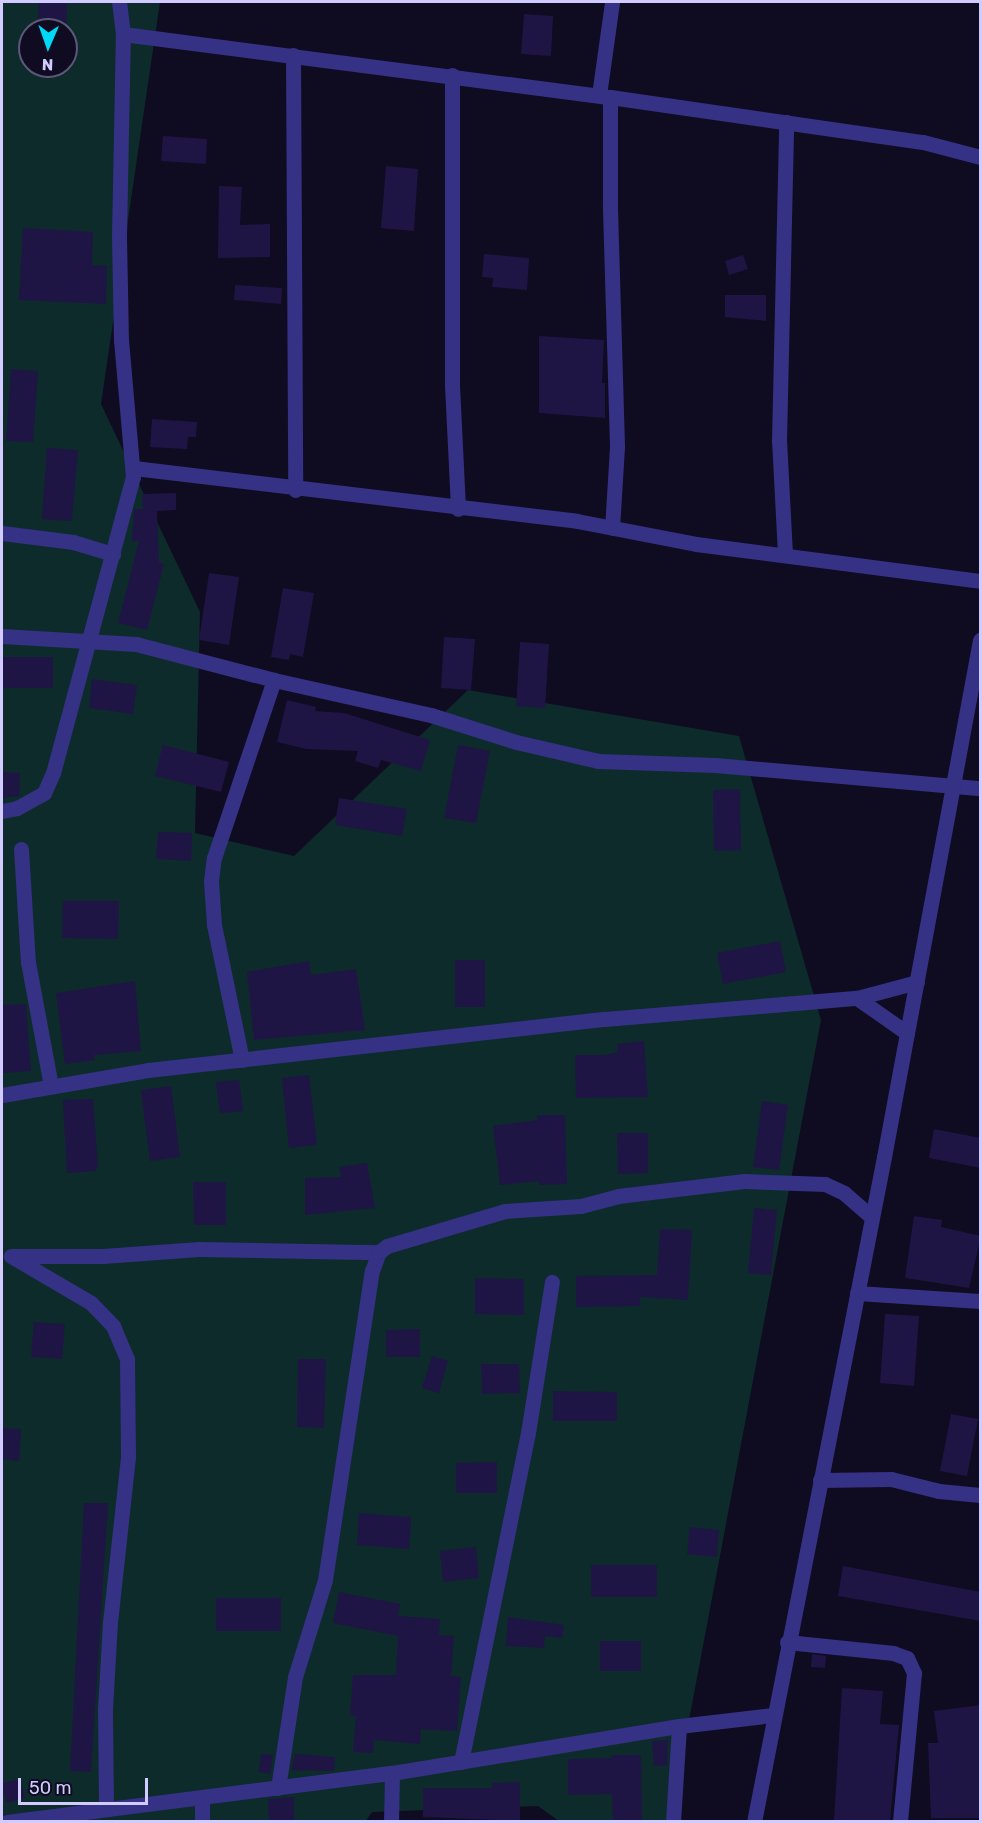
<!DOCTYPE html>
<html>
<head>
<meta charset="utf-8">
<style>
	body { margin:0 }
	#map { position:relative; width:982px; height:1823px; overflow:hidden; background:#0f0b21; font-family:Rubik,sans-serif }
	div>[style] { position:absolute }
	.green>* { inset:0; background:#0d2b2b }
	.building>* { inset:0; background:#1f1544 }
	.minor>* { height:15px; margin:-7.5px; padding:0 7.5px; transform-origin:7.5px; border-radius:7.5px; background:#353185 }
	span { translate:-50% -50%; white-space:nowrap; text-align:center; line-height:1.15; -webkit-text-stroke:4.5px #0f0b21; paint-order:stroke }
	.frame { position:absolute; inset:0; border:3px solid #d1cbff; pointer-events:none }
	.north { position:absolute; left:18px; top:18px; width:60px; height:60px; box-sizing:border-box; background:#0f0b21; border:2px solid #5d587a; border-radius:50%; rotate:182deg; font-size:16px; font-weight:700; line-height:24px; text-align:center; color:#d1cbff }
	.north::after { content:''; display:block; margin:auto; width:21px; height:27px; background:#00d9f6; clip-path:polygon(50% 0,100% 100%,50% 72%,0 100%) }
	.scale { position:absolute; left:18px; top:1778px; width:130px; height:27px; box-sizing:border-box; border:3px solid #d1cbff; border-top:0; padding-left:8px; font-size:18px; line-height:21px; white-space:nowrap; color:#d1cbff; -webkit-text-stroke:4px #0f0b21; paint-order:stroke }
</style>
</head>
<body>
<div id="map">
	<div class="green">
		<div style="clip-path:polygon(evenodd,2px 2px,160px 2px,101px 404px,200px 612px,195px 833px,294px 856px,468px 690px,739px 736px,821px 1020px,670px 1821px,559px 1821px,538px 1806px,372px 1812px,365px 1822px,2px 1822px,2px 2px,30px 30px,66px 30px,66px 66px,30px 66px,30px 30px)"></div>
	</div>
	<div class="building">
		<div style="clip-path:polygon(39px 3px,67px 3px,66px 30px,38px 30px)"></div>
		<div style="clip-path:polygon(524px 14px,553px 16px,551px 56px,521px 54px)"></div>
		<div style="clip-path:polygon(163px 136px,207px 139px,206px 164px,161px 161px)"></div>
		<div style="clip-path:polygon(386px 166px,418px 169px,414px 231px,381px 228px)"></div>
		<div style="clip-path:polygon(219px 186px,242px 187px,240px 225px,270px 224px,270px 257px,218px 258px)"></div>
		<div style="clip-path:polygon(23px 228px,93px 232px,92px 265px,107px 266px,106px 304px,19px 300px)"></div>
		<div style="clip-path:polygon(484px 254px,529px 258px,527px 290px,492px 287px,493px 278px,482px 277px)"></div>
		<div style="clip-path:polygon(743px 255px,748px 269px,729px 275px,725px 261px)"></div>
		<div style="clip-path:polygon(235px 285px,282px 288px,281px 304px,234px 300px)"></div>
		<div style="clip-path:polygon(725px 295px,766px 295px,766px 321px,725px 317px)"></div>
		<div style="clip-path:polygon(539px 336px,604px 340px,602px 383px,605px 383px,605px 418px,539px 413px)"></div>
		<div style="clip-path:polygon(11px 369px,38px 371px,33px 442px,6px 441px)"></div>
		<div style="clip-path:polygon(152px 419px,197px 422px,196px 437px,188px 437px,187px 449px,150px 447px)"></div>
		<div style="clip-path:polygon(47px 448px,78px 450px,72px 521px,42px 519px)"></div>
		<div style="clip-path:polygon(176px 493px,176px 510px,157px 511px,159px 563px,164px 564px,147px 630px,118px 623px,139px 541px,132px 541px,134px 509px,143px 509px,142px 494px)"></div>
		<div style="clip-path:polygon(209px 573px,239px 577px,229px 645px,199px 640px)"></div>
		<div style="clip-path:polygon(283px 588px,314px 593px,303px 657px,290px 654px,289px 660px,271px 657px)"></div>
		<div style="clip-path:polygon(444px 637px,475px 639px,471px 690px,441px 688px)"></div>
		<div style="clip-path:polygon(520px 642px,549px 644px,545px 708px,516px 706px)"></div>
		<div style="clip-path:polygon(2px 657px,53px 657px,53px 688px,2px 688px)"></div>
		<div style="clip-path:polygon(92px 679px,137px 685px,133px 714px,89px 708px)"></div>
		<div style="clip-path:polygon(287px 700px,316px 707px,315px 711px,344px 713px,430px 740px,421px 771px,381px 760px,378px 768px,355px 761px,358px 751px,306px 749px,277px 742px)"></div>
		<div style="clip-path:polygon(163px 745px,229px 762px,221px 792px,155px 776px)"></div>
		<div style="clip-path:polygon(458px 745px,490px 751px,476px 823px,444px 818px)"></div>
		<div style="clip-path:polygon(2px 772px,20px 773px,19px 796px,2px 798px)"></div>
		<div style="clip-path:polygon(740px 789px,741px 850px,714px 851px,713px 790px)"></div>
		<div style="clip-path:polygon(339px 798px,407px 809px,402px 836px,335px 825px)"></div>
		<div style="clip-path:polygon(158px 832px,192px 833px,191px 861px,156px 859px)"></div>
		<div style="clip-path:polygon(63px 901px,119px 901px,118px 939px,62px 938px)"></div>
		<div style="clip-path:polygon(780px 941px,786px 972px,723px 984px,717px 953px)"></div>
		<div style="clip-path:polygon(455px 960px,485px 960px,485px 1007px,455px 1007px)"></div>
		<div style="clip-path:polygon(309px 961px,311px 975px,356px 969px,365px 1030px,254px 1040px,247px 972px)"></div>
		<div style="clip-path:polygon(135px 981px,141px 1051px,94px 1055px,95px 1060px,65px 1064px,56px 993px)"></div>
		<div style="clip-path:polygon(26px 1004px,31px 1071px,3px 1073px,2px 1005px)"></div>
		<div style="clip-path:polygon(644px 1041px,648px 1097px,576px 1098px,575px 1055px,605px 1055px,618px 1052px,617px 1044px)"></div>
		<div style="clip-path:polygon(309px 1075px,317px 1145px,289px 1148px,282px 1078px)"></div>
		<div style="clip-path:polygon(239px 1080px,243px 1111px,220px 1113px,216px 1082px)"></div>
		<div style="clip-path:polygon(171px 1086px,180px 1157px,150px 1161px,141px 1090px)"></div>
		<div style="clip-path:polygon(93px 1099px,98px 1167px,95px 1171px,67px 1173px,63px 1100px)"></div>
		<div style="clip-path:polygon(762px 1101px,788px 1105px,779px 1170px,753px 1167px)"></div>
		<div style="clip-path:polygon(537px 1115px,565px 1115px,567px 1184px,539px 1185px,539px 1181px,500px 1185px,493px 1126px,537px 1120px)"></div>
		<div style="clip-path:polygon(934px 1129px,981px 1138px,981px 1168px,929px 1158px)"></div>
		<div style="clip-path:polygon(617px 1133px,648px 1133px,648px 1173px,618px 1174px)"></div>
		<div style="clip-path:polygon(367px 1163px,375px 1208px,305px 1215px,305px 1178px,341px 1177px,339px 1167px)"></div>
		<div style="clip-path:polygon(193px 1182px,226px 1182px,226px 1225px,194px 1225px)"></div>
		<div style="clip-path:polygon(754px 1208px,777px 1210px,771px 1275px,748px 1273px)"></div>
		<div style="clip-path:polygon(914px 1216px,942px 1220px,941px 1227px,981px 1236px,969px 1288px,905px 1278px)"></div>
		<div style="clip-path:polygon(660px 1229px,692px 1230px,688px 1300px,640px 1297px,640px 1306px,576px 1307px,576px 1276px,657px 1275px)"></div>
		<div style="clip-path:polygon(475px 1278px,524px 1279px,524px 1315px,475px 1314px)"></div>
		<div style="clip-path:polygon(885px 1314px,919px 1316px,914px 1386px,880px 1383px)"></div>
		<div style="clip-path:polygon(34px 1322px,65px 1324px,62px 1359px,31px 1357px)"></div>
		<div style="clip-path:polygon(420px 1329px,420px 1357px,386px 1357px,386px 1330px)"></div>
		<div style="clip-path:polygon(432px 1356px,448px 1361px,439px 1393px,422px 1388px)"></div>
		<div style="clip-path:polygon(298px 1359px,326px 1359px,324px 1428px,297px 1427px)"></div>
		<div style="clip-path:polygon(481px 1364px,519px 1364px,520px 1393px,482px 1394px)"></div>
		<div style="clip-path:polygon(553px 1391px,617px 1392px,617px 1421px,553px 1421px)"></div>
		<div style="clip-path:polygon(951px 1414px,978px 1419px,967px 1476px,940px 1471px)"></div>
		<div style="clip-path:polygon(2px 1428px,21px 1429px,19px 1461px,2px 1459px)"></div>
		<div style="clip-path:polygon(497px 1462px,497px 1493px,456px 1493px,456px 1463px)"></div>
		<div style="clip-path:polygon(84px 1503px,108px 1503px,91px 1772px,70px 1771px)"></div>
		<div style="clip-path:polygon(359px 1513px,411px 1517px,409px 1549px,357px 1545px)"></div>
		<div style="clip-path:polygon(690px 1527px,719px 1530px,717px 1557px,687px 1554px)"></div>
		<div style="clip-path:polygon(476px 1547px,479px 1578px,443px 1582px,440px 1551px)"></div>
		<div style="clip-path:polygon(591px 1565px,657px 1565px,657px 1597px,591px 1597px)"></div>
		<div style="clip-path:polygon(843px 1566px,981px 1592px,981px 1621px,838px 1596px)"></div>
		<div style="clip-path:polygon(339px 1592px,400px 1604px,398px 1616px,440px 1619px,439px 1635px,454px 1636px,451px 1676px,461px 1677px,457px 1731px,421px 1729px,420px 1744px,374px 1740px,373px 1753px,353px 1752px,356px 1716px,350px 1715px,353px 1675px,396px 1675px,398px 1636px,333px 1623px)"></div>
		<div style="clip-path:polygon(216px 1598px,281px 1598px,281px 1631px,216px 1631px)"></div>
		<div style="clip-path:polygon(508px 1617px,564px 1625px,562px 1638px,545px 1636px,544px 1648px,506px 1646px)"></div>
		<div style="clip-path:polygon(600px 1641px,641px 1641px,641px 1671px,600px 1671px)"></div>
		<div style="clip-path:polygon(812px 1654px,826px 1656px,825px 1668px,811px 1667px)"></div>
		<div style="clip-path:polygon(842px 1688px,883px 1691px,880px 1724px,899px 1725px,890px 1821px,834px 1821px)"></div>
		<div style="clip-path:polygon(981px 1705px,981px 1818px,931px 1818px,928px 1743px,938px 1743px,934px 1711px)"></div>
		<div style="clip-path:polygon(668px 1740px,667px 1765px,654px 1766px,652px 1741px)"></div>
		<div style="clip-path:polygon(261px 1754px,273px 1755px,270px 1774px,259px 1772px)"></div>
		<div style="clip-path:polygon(295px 1754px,335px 1757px,334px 1771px,291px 1770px)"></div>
		<div style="clip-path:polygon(612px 1755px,641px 1755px,642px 1821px,613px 1821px,612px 1794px,568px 1795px,568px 1759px,612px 1758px)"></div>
		<div style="clip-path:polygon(20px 1779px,25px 1798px,6px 1803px,2px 1783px)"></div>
		<div style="clip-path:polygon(520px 1782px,520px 1821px,423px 1817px,423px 1788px,492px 1788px,492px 1783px)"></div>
		<div style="clip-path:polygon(294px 1797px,294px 1821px,269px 1821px,268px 1799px)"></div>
	</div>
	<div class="minor">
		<div style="left:123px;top:34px;width:491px;rotate:7.4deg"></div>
		<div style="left:610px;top:97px;width:316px;rotate:8.2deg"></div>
		<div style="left:923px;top:142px;width:59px;rotate:14.7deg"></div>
		<div style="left:293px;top:55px;width:435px;rotate:89.7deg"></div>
		<div style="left:452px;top:75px;width:310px;rotate:90deg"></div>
		<div style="left:452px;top:385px;width:124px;rotate:87.2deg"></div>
		<div style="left:599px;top:95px;width:94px;rotate:-82deg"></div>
		<div style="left:610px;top:97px;width:112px;rotate:90deg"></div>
		<div style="left:610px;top:209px;width:238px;rotate:88.3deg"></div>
		<div style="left:617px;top:447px;width:81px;rotate:93.5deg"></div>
		<div style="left:134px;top:468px;width:446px;rotate:6.8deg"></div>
		<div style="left:577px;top:521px;width:121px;rotate:10.9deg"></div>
		<div style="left:696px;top:544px;width:286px;rotate:7.4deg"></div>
		<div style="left:2px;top:533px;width:72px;rotate:7.2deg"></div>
		<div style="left:73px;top:542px;width:42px;rotate:16.7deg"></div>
		<div style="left:785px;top:554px;width:113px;rotate:-93deg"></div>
		<div style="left:779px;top:441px;width:319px;rotate:-88.7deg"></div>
		<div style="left:2px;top:636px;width:134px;rotate:3.4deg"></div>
		<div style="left:136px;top:644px;width:143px;rotate:14.6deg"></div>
		<div style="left:2px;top:811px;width:15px;rotate:-11deg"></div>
		<div style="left:17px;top:808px;width:31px;rotate:-29deg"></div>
		<div style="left:44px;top:793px;width:22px;rotate:-66deg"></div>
		<div style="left:53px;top:773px;width:307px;rotate:-74.9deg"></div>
		<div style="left:133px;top:477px;width:137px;rotate:-95deg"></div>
		<div style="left:121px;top:341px;width:104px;rotate:-91.1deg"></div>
		<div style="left:119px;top:237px;width:203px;rotate:-88.9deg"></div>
		<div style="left:123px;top:34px;width:32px;rotate:-97deg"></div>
		<div style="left:21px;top:849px;width:113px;rotate:86.5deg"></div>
		<div style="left:28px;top:962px;width:126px;rotate:79.5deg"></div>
		<div style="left:857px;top:998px;width:61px;rotate:35deg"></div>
		<div style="left:242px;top:1060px;width:138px;rotate:-101.7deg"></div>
		<div style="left:214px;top:925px;width:44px;rotate:-93.9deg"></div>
		<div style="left:211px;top:881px;width:23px;rotate:-83deg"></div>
		<div style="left:214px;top:858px;width:188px;rotate:-71.4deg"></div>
		<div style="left:274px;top:680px;width:161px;rotate:12.6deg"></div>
		<div style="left:431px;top:715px;width:89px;rotate:17.6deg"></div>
		<div style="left:516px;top:742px;width:84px;rotate:13deg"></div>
		<div style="left:598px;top:761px;width:117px;rotate:2deg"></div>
		<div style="left:715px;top:765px;width:266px;rotate:5deg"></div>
		<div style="left:2px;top:1095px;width:148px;rotate:-9.7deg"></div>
		<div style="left:148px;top:1070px;width:460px;rotate:-6.4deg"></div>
		<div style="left:605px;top:1019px;width:253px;rotate:-4.8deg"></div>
		<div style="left:857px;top:998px;width:62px;rotate:-14.9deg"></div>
		<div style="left:11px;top:1256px;width:93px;rotate:30.4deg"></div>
		<div style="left:91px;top:1303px;width:32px;rotate:46deg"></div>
		<div style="left:113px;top:1326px;width:36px;rotate:67deg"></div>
		<div style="left:127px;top:1359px;width:98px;rotate:89.4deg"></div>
		<div style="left:128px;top:1457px;width:166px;rotate:96.2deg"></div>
		<div style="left:110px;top:1622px;width:88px;rotate:93.3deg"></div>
		<div style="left:105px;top:1710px;width:98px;rotate:89.4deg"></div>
		<div style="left:13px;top:1256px;width:90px"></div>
		<div style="left:103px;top:1256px;width:96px;rotate:-4.2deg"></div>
		<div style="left:199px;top:1249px;width:180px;rotate:1deg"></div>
		<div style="left:857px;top:1293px;width:123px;rotate:3.7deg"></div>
		<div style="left:820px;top:1480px;width:71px;rotate:-0.8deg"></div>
		<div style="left:891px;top:1479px;width:49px;rotate:14deg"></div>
		<div style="left:939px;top:1491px;width:41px;rotate:5.6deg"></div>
		<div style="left:787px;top:1642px;width:107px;rotate:5.9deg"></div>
		<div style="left:893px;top:1653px;width:15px;rotate:20deg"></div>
		<div style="left:907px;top:1658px;width:17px;rotate:65deg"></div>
		<div style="left:914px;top:1673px;width:150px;rotate:95.4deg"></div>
		<div style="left:461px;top:1762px;width:336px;rotate:-78.5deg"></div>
		<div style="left:528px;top:1433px;width:153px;rotate:-81deg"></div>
		<div style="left:278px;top:1788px;width:112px;rotate:-81.3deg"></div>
		<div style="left:295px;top:1677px;width:102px;rotate:-72.8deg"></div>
		<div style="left:325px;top:1580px;width:313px;rotate:-81.4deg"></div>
		<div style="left:372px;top:1271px;width:20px;rotate:-70deg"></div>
		<div style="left:379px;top:1252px;width:10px;rotate:-37deg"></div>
		<div style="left:387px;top:1246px;width:123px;rotate:-16.5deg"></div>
		<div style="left:505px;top:1211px;width:76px;rotate:-3.8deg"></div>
		<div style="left:581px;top:1206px;width:38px;rotate:-15deg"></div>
		<div style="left:618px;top:1196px;width:127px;rotate:-6.8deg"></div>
		<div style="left:744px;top:1181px;width:81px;rotate:2.1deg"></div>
		<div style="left:825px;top:1184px;width:21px;rotate:25deg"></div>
		<div style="left:844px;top:1193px;width:37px;rotate:41deg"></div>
		<div style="left:202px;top:1799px;width:23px;rotate:90deg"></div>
		<div style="left:7px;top:1822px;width:388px;rotate:-7.3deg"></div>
		<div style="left:392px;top:1773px;width:291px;rotate:-9.3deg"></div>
		<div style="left:679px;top:1726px;width:95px;rotate:-6.7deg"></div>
		<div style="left:391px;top:1822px;width:49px;rotate:-88.8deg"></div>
		<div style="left:673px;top:1822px;width:96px;rotate:-86.4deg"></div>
		<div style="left:754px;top:1822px;width:678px;rotate:-78.94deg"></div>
		<div style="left:884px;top:1157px;width:526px;rotate:-79.48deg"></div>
	</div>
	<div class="frame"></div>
	<div class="north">N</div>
	<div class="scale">50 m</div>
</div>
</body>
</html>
